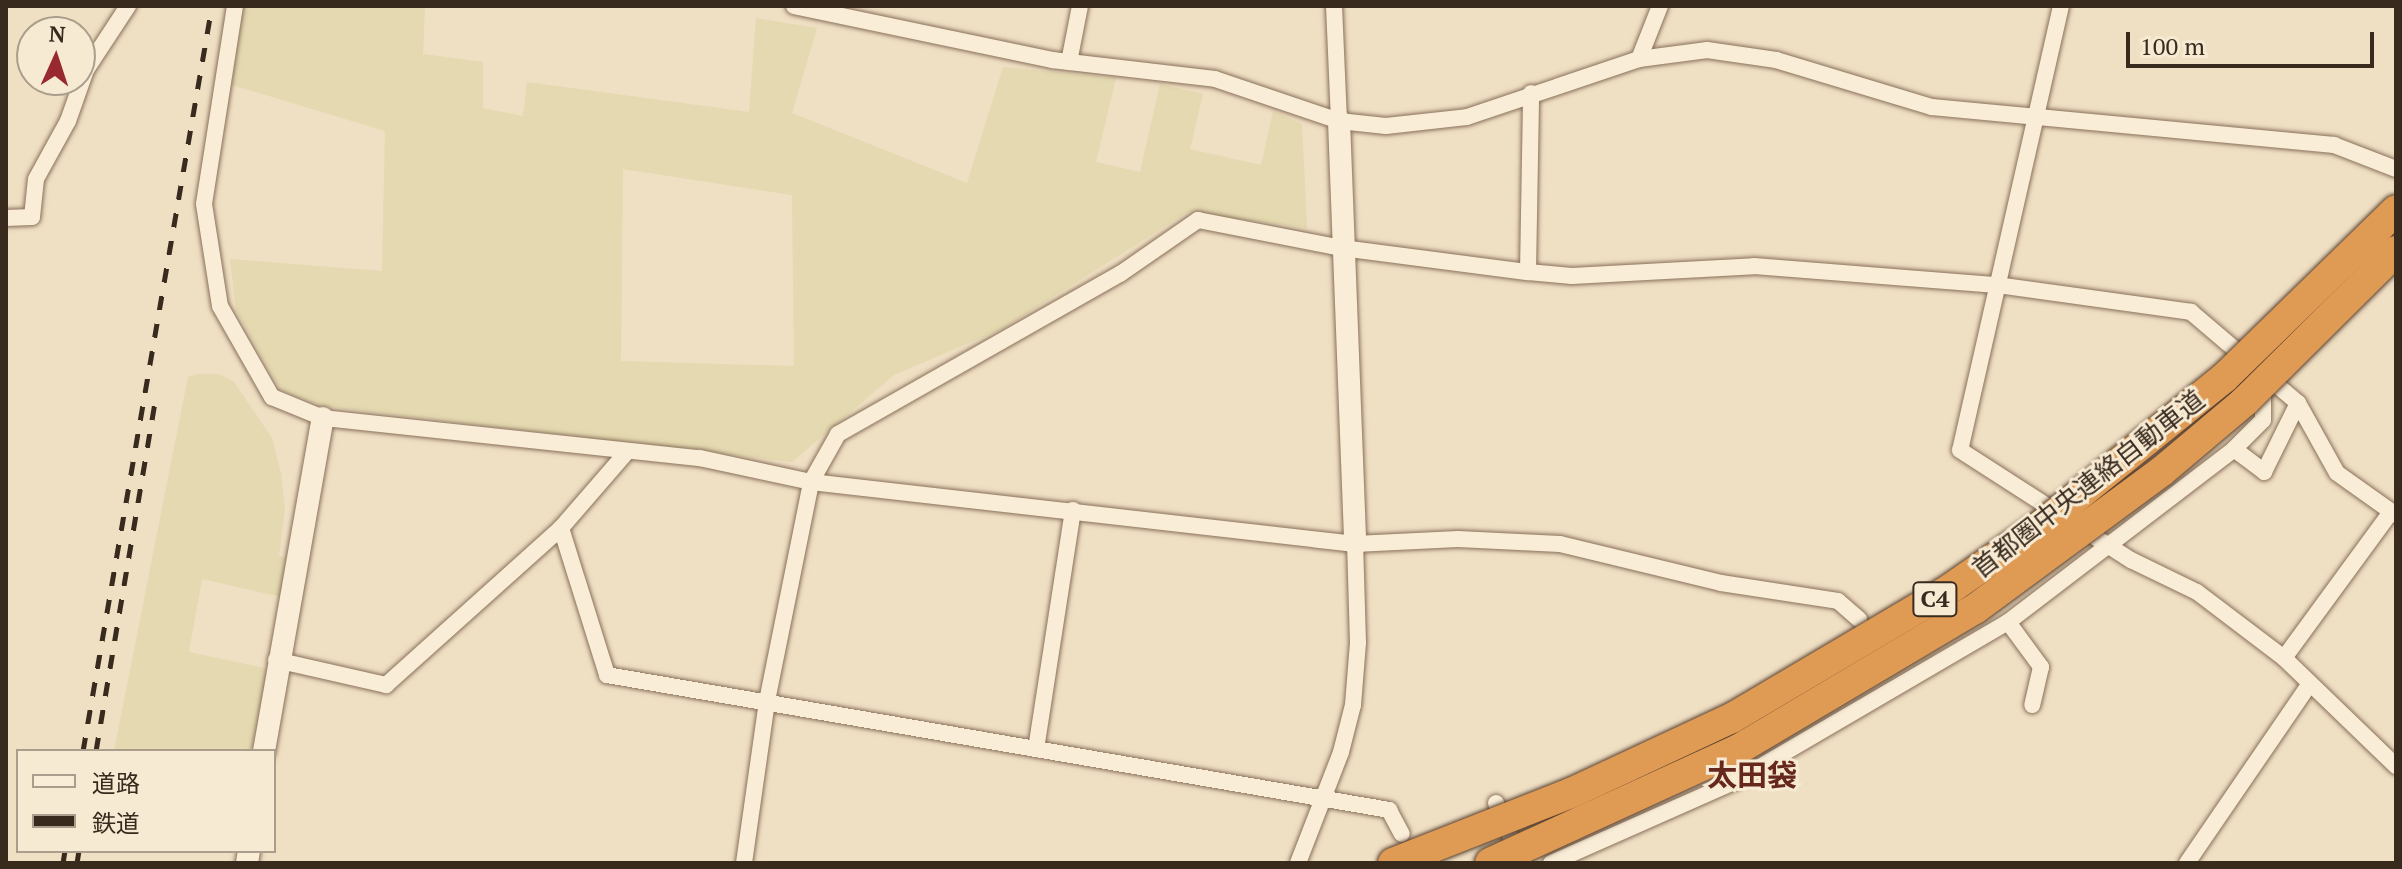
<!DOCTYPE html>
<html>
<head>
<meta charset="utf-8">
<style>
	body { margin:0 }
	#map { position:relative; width:2402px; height:869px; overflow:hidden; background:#efdfc3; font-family:"PT Serif","Noto Sans JP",serif }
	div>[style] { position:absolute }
	.farmland>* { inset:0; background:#e4d9b0 }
	.roads { filter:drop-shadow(0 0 2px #89705a) drop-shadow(0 0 2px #89705a) }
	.street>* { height:16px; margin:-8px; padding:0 8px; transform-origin:8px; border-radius:8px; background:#f9edd7 }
	.secondary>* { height:22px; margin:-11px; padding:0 11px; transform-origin:11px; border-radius:11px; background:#f9edd7 }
	.rail>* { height:5px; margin-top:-2.5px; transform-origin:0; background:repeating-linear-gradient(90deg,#392a1e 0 14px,transparent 0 28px) }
	.bridges { filter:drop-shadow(0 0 2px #573f2e) drop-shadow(0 0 2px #573f2e) }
	.highway-bridge>* { height:30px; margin:-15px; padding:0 15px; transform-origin:15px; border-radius:15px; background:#df9a53 }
	span { translate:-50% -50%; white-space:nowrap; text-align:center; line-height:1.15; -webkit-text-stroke:6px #f6ead3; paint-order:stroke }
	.shield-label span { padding:2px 6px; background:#f6ead3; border:2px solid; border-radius:6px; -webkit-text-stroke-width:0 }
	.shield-label { font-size:24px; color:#392a1e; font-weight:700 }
	.street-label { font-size:26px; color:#392a1e }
	.quarter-label { font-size:30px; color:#66281d; font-weight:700 }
	.frame { position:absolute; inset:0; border:8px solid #392a1e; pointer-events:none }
	.legend { position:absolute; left:16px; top:749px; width:260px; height:104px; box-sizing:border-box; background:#f6ead3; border:2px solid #aa9d8b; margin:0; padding:10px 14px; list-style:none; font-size:24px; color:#392a1e }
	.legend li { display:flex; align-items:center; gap:16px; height:40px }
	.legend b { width:40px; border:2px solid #aa9d8b }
	.north { position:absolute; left:16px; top:16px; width:80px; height:80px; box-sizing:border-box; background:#f6ead3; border:2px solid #aa9d8b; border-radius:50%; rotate:3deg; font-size:22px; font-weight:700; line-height:32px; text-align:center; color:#392a1e }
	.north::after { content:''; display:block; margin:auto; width:28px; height:36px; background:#992930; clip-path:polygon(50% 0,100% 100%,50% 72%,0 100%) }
	.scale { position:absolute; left:2126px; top:32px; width:248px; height:36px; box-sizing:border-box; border:4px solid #392a1e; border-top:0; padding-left:10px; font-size:24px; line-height:28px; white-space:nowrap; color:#392a1e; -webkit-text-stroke:6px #f6ead3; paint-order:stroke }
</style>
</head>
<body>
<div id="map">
	<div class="farmland">
		<div style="clip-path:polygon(evenodd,242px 6px,425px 6px,423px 54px,483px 62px,483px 108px,523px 116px,527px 82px,749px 112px,756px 18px,817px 28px,792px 113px,967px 183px,1003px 67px,1116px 78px,1096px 162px,1140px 172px,1160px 84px,1203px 94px,1190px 149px,1261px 165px,1273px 111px,1302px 124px,1307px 228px,1188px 212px,1002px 329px,894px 375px,792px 462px,320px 406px,280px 389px,236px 310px,230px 259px,382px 271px,385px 131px,232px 85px,242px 6px,623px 169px,792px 195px,794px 366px,621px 361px,623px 169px)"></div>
		<div style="clip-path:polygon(197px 374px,219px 374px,234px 382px,272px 438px,281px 473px,285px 510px,279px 556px,289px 559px,282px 597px,202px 579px,189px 652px,269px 669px,256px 751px,114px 751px,188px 377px)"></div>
	</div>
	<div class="roads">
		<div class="street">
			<div style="left:235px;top:6px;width:200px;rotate:98.9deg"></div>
			<div style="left:204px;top:204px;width:103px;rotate:81.1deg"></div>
			<div style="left:220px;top:306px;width:105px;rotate:60.3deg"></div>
			<div style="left:272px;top:397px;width:55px;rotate:22.4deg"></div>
			<div style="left:323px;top:418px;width:379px;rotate:6.1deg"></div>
			<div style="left:700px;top:458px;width:114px;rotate:12.2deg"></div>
			<div style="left:811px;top:482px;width:548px;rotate:6.5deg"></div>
			<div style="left:1355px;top:544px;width:103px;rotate:-2.8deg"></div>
			<div style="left:1458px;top:539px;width:102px;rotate:2.8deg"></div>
			<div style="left:1560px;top:544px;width:166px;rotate:13.6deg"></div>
			<div style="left:1721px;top:583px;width:118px;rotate:8.7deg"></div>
			<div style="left:1838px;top:601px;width:28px;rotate:41deg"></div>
			<div style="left:794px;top:6px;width:264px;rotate:11.8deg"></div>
			<div style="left:1052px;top:60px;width:164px;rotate:6.6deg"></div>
			<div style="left:1215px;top:79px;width:131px;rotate:18.7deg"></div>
			<div style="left:1339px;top:121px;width:47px;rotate:6.1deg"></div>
			<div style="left:1386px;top:126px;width:81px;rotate:-6.3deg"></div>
			<div style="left:1467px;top:117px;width:182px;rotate:-18.6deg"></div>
			<div style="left:1639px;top:59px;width:69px;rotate:-7.5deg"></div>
			<div style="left:1707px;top:50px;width:70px;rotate:8.2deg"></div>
			<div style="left:1776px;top:60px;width:163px;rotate:16.8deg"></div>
			<div style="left:1932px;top:107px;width:404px;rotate:5.4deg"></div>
			<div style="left:2334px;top:145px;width:66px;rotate:21.2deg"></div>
			<div style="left:1334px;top:6px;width:115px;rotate:87.5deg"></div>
			<div style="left:2061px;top:6px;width:455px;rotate:102.8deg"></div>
			<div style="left:1960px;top:450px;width:203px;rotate:32.8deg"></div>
			<div style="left:2131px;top:560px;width:73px;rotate:25.9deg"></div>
			<div style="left:2197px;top:592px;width:109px;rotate:37.2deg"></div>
			<div style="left:2284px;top:658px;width:156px;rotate:44deg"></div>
			<div style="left:1639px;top:59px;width:57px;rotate:-68.4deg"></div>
			<div style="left:1069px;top:62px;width:57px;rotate:-78.9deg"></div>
			<div style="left:6px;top:218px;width:26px;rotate:-2deg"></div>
			<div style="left:32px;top:217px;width:38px;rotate:-84deg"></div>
			<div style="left:36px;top:179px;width:66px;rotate:-61.1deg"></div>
			<div style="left:68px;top:121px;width:54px;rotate:-70.6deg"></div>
			<div style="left:86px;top:70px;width:77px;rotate:-56.7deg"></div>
			<div style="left:1528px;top:272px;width:44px;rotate:5.2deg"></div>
			<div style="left:1572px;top:276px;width:182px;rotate:-3.1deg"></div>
			<div style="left:1754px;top:266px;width:244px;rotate:4.5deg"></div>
			<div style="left:1997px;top:285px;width:196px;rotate:7.9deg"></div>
			<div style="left:2191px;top:312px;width:140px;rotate:40.4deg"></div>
			<div style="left:2298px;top:403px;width:80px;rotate:60.9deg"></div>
			<div style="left:2337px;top:473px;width:72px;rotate:35.4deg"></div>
			<div style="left:2263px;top:389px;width:31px;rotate:90deg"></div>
			<div style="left:2263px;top:420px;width:41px;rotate:135deg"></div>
			<div style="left:2234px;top:449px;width:38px;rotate:37deg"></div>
			<div style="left:2264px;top:472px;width:77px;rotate:-63.8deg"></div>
			<div style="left:561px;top:528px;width:154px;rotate:72.6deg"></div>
			<div style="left:607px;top:675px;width:794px;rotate:9.79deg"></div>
			<div style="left:1389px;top:810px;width:27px;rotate:62deg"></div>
			<div style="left:2008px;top:622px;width:56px;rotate:53.7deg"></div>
			<div style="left:2041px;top:667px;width:39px;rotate:103deg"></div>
			<div style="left:2284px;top:658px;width:181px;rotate:-53.8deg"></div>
			<div style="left:276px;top:660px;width:113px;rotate:12.8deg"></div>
			<div style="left:386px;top:685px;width:235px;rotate:-41.9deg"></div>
			<div style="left:561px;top:528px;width:99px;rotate:-49.1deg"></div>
			<div style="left:1036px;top:749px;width:242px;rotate:-81.2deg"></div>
			<div style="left:1496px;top:803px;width:56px;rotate:66.7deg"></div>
			<div style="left:744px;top:863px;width:164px;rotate:-81.9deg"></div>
			<div style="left:767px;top:701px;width:223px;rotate:-78.6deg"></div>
			<div style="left:811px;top:482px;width:55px;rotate:-60.6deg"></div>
			<div style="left:838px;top:434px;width:324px;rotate:-29.6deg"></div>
			<div style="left:1120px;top:274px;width:95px;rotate:-34.7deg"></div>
			<div style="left:1198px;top:220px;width:147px;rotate:11deg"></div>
			<div style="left:1342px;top:248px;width:188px;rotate:7.4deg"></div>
			<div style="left:1528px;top:272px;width:179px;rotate:-89deg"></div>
			<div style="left:1298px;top:863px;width:119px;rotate:-68.8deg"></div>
			<div style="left:1341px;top:752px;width:49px;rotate:-75.7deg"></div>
			<div style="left:1353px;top:705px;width:62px;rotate:-85.4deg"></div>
			<div style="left:1358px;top:643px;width:99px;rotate:-91.7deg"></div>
			<div style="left:1551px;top:863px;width:200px;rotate:-23.9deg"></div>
			<div style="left:1734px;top:782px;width:317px;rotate:-30.3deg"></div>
			<div style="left:2008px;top:622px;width:285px;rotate:-37.4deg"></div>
			<div style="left:2187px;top:863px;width:214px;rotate:-55.6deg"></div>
		</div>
		<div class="secondary">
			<div style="left:1339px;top:121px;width:423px;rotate:87.8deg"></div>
			<div style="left:264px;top:751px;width:338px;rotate:-80deg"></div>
			<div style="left:247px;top:863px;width:12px;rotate:-81deg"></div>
		</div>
	</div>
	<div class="rail">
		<div style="left:83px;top:751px;width:756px;rotate:-80.18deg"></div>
		<div style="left:96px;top:751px;width:352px;rotate:-80.4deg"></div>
		<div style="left:63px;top:863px;width:12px;rotate:-81deg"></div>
		<div style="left:77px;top:863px;width:12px;rotate:-81deg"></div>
	</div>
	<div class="bridges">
		<div class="highway-bridge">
			<div style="left:1393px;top:863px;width:191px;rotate:-21.5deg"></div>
			<div style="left:1571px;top:793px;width:178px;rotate:-25deg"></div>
			<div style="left:1732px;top:718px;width:250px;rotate:-30.6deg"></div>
			<div style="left:1947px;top:591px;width:117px;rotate:-34.9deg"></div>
			<div style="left:2043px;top:524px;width:233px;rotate:-38.9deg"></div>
			<div style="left:2224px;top:378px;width:240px;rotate:-44.3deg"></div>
			<div style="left:1490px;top:863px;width:274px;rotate:-24.6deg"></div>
			<div style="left:1739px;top:749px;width:274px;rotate:-30.7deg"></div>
			<div style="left:1975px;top:609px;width:232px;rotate:-36.4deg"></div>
			<div style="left:2162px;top:471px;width:109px;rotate:-40.1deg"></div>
			<div style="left:2245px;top:401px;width:213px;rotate:-44.8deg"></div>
		</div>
	</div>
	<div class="shield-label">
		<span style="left:1935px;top:599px">C4</span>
	</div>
	<div class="street-label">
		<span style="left:2088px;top:484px;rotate:-38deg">首都圏中央連絡自動車道</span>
	</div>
	<div class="quarter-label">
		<span style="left:1752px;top:775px">太田袋</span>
	</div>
	<div class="frame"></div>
	<ul class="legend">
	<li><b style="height:10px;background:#f9edd7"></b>道路</li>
	<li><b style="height:10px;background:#392a1e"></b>鉄道</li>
	</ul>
	<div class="north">N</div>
	<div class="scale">100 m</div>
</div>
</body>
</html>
